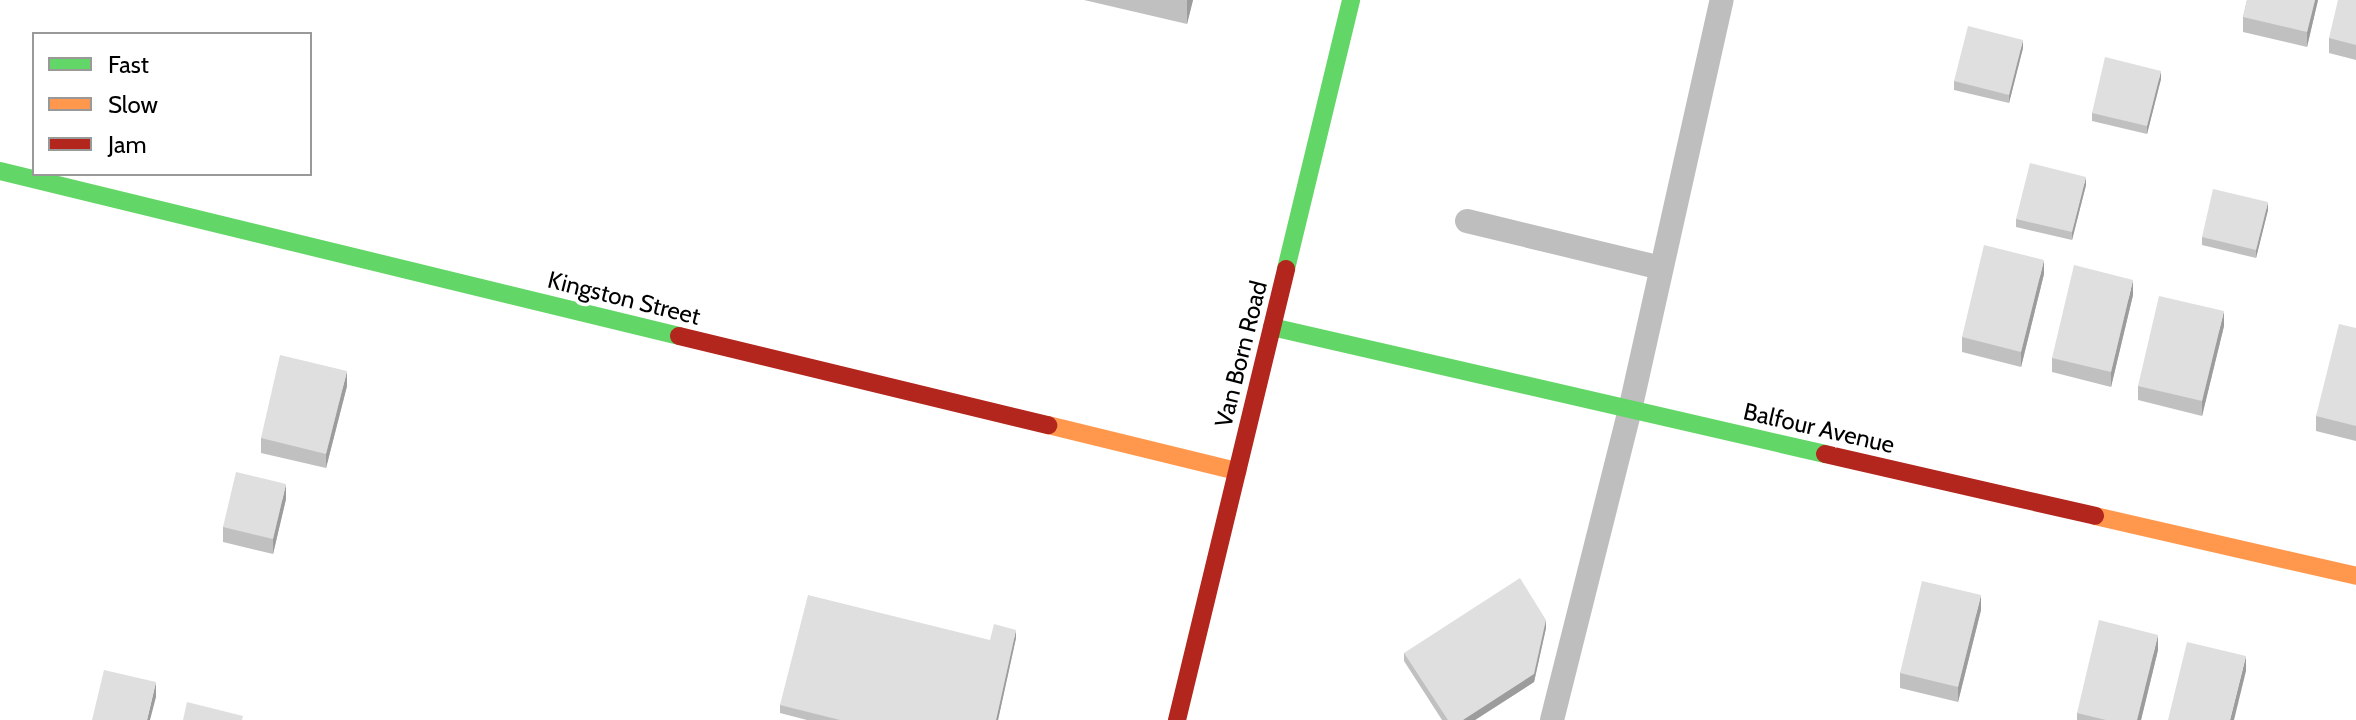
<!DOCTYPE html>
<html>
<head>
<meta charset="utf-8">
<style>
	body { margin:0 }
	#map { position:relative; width:2356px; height:720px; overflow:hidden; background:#fff; font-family:Cabin,sans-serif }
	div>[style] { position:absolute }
	.lane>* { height:24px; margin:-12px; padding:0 12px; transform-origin:12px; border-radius:12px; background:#bebebe }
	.fast>* { height:18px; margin:-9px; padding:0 9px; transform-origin:9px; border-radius:9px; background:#63d668 }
	.slow>* { height:18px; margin:-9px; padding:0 9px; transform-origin:9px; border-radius:9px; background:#ff974d }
	.jam>* { height:18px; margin:-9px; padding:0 9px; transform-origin:9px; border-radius:9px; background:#b3261e }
	.wall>* { inset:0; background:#c0c0c0 }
	.shaded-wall>* { inset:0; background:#9c9c9c }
	.building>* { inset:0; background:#dfdfdf }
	span { translate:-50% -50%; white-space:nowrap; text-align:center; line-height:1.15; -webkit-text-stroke:7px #fff; paint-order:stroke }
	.street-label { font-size:24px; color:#000 }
	.legend { position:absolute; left:32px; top:32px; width:280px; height:144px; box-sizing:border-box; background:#fff; border:2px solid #999; margin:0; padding:10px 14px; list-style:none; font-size:24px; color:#000 }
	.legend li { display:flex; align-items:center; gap:16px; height:40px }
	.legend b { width:40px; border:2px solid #999 }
</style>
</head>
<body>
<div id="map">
	<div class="lane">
		<div style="left:1467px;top:221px;width:200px;rotate:13.6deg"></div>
		<div style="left:1552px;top:720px;width:320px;rotate:-75.9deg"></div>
		<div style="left:1630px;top:410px;width:420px;rotate:-77.4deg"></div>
	</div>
	<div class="fast">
		<div style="left:0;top:171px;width:699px;rotate:13.66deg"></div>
		<div style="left:1286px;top:269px;width:277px;rotate:-76.4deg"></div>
		<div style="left:1272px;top:327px;width:567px;rotate:12.93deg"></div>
	</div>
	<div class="slow">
		<div style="left:1048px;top:425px;width:195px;rotate:13.7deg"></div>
		<div style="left:2095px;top:516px;width:268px;rotate:12.9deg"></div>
	</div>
	<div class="jam">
		<div style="left:679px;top:336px;width:380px;rotate:13.6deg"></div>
		<div style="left:1825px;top:454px;width:277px;rotate:12.9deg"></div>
		<div style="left:1177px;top:720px;width:464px;rotate:-76.4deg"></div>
	</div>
	<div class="wall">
		<div style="clip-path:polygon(1084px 0,1193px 0,1187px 24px)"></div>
		<div style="clip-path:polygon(2247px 0,2318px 0,2307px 47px,2243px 32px,2243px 17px)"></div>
		<div style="clip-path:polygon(2356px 0,2356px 60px,2329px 53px,2329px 38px)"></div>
		<div style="clip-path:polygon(2023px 48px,2009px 103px,1954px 90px,1954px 81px)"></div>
		<div style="clip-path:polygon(2161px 79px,2147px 134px,2092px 121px,2092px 113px)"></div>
		<div style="clip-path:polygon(2086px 185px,2072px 240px,2016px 227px,2016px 219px)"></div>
		<div style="clip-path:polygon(2268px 210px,2256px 258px,2202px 245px,2202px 237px)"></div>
		<div style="clip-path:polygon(2044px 274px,2021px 367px,1962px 352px,1962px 337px)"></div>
		<div style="clip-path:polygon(2133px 295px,2111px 387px,2052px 372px,2052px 358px)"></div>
		<div style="clip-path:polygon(2224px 326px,2202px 416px,2138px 400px,2138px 386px)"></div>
		<div style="clip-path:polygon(2356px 328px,2356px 441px,2316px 431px,2316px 416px)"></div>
		<div style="clip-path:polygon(347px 386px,326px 468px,261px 453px,261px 438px)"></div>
		<div style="clip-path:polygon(286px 499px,273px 554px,223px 542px,223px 527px)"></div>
		<div style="clip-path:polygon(1981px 610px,1958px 702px,1900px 688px,1900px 673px)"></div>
		<div style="clip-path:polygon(1546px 628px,1534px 682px,1475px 720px,1442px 720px,1404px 661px,1404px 653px)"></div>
		<div style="clip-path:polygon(1016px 638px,998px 720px,807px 720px,780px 713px,780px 705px,990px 640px)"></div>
		<div style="clip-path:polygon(2158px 650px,2141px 720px,2077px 720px,2077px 713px)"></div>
	</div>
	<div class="shaded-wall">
		<div style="clip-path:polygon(1187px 0,1193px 0,1187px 24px)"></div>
		<div style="clip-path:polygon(2315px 0,2318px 0,2307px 47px,2307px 32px)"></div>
		<div style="clip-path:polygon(2023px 40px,2023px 48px,2009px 103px,2009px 95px)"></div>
		<div style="clip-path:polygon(2161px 71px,2161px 79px,2147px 134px,2147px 126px)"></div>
		<div style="clip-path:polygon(2086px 177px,2086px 185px,2072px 240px,2072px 232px)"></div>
		<div style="clip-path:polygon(2268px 202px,2268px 210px,2256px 258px,2256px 250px)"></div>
		<div style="clip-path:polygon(2044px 260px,2044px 274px,2021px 367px,2021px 352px)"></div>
		<div style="clip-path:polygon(2133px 280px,2133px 295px,2111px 387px,2111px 372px)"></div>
		<div style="clip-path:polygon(2224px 311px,2224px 326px,2202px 416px,2202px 401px)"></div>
		<div style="clip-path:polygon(347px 371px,347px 386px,326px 468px,326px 454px)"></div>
		<div style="clip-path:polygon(286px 484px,286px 499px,273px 554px,273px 539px)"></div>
		<div style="clip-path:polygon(1981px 595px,1981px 610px,1958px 702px,1958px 687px)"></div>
		<div style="clip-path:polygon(1546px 620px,1546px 628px,1534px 682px,1475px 720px,1463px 720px)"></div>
		<div style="clip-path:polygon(1016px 630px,1016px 638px,998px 720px,996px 720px)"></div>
		<div style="clip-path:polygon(2158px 635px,2158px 650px,2141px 720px,2137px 720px)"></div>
		<div style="clip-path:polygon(2246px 656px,2246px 671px,2234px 720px,2230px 720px)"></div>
		<div style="clip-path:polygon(156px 682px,156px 697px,150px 720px,147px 720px)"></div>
	</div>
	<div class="building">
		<div style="clip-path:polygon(2247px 0,2315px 0,2307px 32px,2243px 17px)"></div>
		<div style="clip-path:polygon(2338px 0,2356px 0,2356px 45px,2329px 38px)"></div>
		<div style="clip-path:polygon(1968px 26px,2023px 40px,2009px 95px,1954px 81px)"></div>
		<div style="clip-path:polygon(2105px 57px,2161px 71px,2147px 126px,2092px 113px)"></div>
		<div style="clip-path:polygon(2030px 163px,2086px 177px,2072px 232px,2016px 219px)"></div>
		<div style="clip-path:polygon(2213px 189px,2268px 202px,2256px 250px,2202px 237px)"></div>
		<div style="clip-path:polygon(1984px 245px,2044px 260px,2021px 352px,1962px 337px)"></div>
		<div style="clip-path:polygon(2074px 265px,2133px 280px,2111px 372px,2052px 358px)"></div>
		<div style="clip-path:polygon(2159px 296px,2224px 311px,2202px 401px,2138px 386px)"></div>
		<div style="clip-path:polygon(2339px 324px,2356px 328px,2356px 426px,2316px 416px)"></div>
		<div style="clip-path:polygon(280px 355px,347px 371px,326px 454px,261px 438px)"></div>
		<div style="clip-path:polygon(236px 472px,286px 484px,273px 539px,223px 527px)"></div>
		<div style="clip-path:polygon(1520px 578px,1546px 620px,1534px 674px,1463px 720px,1448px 720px,1404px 653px)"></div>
		<div style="clip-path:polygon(1922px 581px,1981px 595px,1958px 687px,1900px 673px)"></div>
		<div style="clip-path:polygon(808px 595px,990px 640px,994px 624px,1016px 630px,996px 720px,840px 720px,780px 705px)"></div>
		<div style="clip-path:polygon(2099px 620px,2158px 635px,2137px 720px,2106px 720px,2077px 713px)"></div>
		<div style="clip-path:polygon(2187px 642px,2246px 656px,2230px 720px,2168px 720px)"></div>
		<div style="clip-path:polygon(104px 670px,156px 682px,147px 720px,92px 720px)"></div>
		<div style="clip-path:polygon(187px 702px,243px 716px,242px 720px,183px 720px)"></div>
	</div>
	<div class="street-label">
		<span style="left:624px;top:298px;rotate:14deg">Kingston Street</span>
		<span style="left:1241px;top:354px;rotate:-76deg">Van Born Road</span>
		<span style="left:1819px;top:428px;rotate:13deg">Balfour Avenue</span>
	</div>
	<ul class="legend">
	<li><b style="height:10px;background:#63d668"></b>Fast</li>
	<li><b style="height:10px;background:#ff974d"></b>Slow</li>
	<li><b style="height:10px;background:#b3261e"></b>Jam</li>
	</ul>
</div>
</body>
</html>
